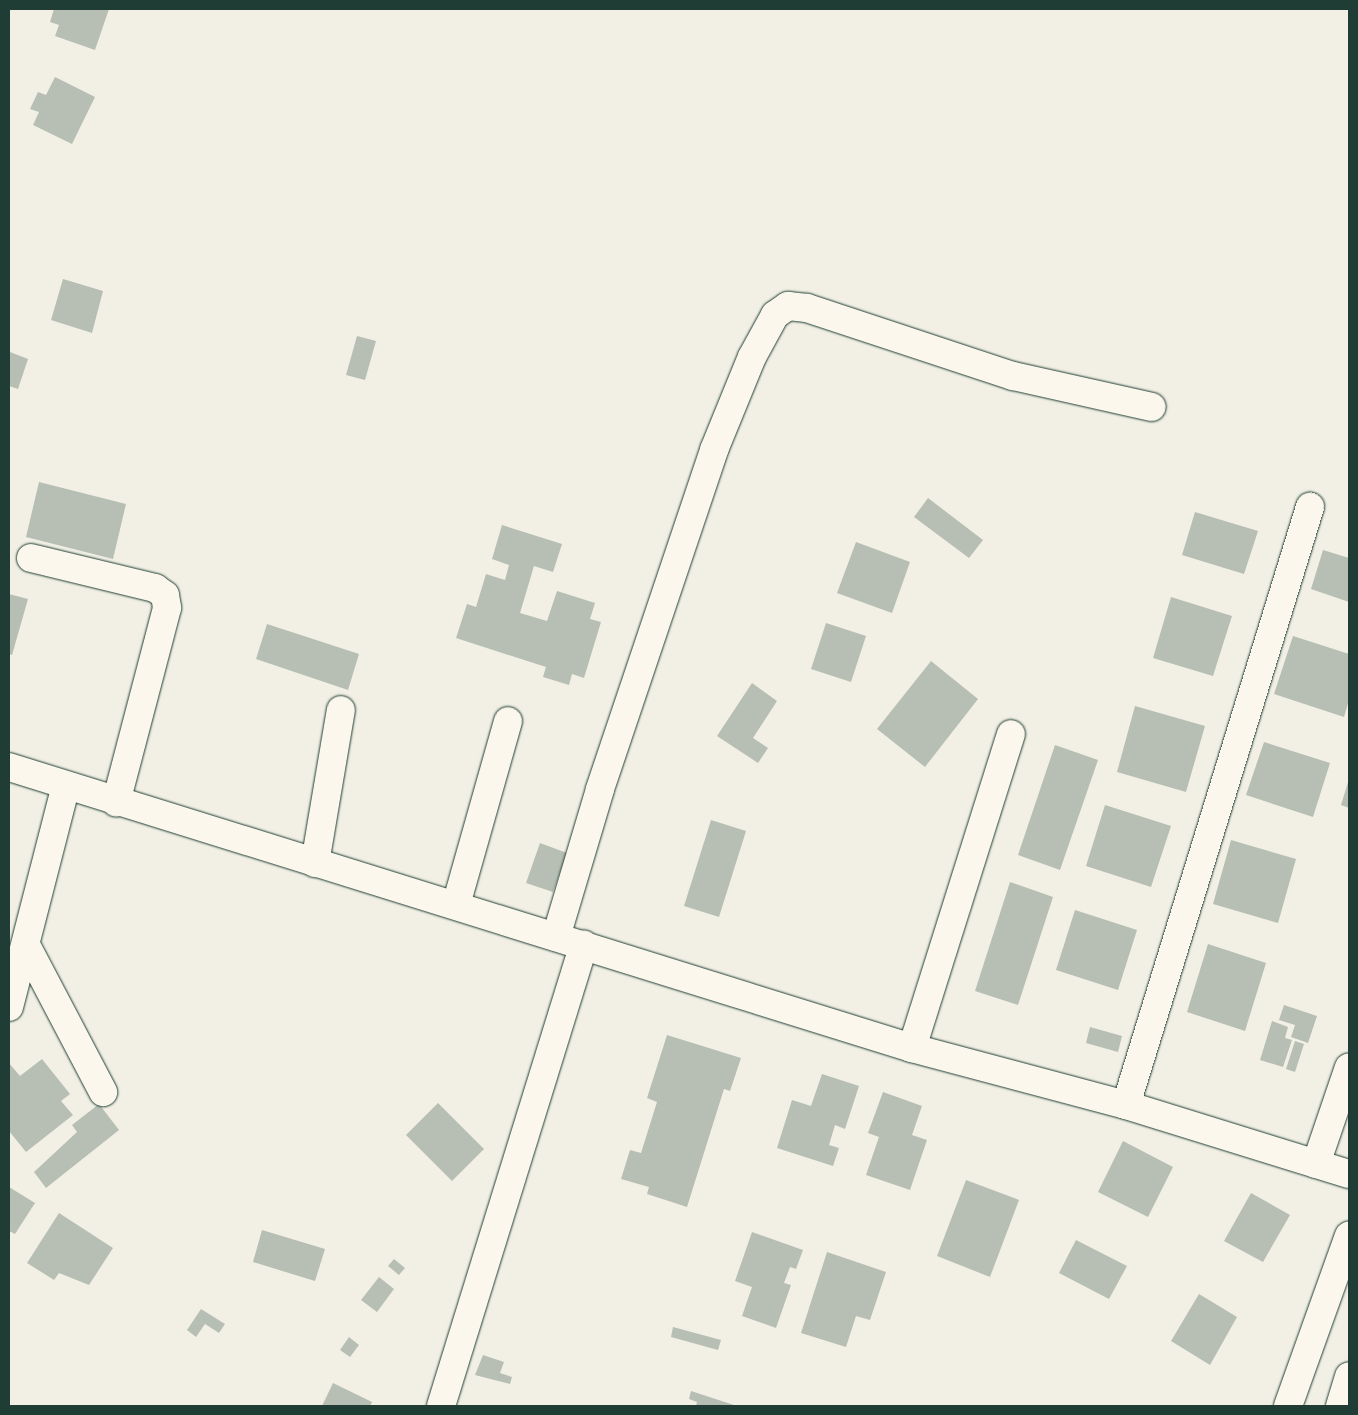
<!DOCTYPE html>
<html>
<head>
<meta charset="utf-8">
<style>
	body { margin:0 }
	#map { position:relative; width:1358px; height:1415px; overflow:hidden; background:#f2f0e5; font-family:Mynerve,sans-serif }
	div>[style] { position:absolute }
	.building>* { inset:0; background:#b7beb3 }
	.roads { filter:drop-shadow(0 0 1px #1f3d34) drop-shadow(0 0 1px #1f3d34) }
	.minor>* { height:28px; margin:-14px; padding:0 14px; transform-origin:14px; border-radius:14px; background:#fbf7ec }
	span { translate:-50% -50%; white-space:nowrap; text-align:center; line-height:1.15; -webkit-text-stroke:5px #fbf7ec; paint-order:stroke }
	.frame { position:absolute; inset:0; border:10px solid #1f3d34; pointer-events:none }
</style>
</head>
<body>
<div id="map">
	<div class="building">
		<div style="clip-path:polygon(54px 9px,109px 9px,95px 50px,55px 36px,59px 25px,50px 22px)"></div>
		<div style="clip-path:polygon(55px 77px,95px 97px,72px 144px,33px 125px,39px 112px,30px 109px,38px 92px,46px 95px)"></div>
		<div style="clip-path:polygon(63px 279px,103px 291px,92px 333px,51px 320px)"></div>
		<div style="clip-path:polygon(357px 336px,376px 341px,365px 380px,346px 375px)"></div>
		<div style="clip-path:polygon(10px 352px,28px 359px,18px 389px,9px 386px)"></div>
		<div style="clip-path:polygon(39px 482px,126px 504px,113px 559px,26px 537px)"></div>
		<div style="clip-path:polygon(928px 498px,983px 540px,969px 558px,914px 517px)"></div>
		<div style="clip-path:polygon(1195px 512px,1258px 531px,1244px 574px,1182px 555px)"></div>
		<div style="clip-path:polygon(502px 525px,562px 544px,553px 572px,534px 566px,520px 613px,547px 621px,557px 591px,595px 603px,590px 619px,601px 622px,584px 678px,572px 674px,569px 685px,543px 677px,546px 667px,456px 638px,467px 604px,476px 607px,486px 574px,505px 580px,509px 565px,492px 559px)"></div>
		<div style="clip-path:polygon(856px 542px,910px 562px,892px 613px,837px 593px)"></div>
		<div style="clip-path:polygon(1323px 550px,1349px 558px,1349px 602px,1311px 589px)"></div>
		<div style="clip-path:polygon(9px 594px,28px 599px,12px 655px,9px 654px)"></div>
		<div style="clip-path:polygon(1171px 597px,1232px 616px,1213px 676px,1153px 658px)"></div>
		<div style="clip-path:polygon(826px 623px,866px 636px,851px 682px,811px 669px)"></div>
		<div style="clip-path:polygon(267px 624px,359px 654px,348px 690px,256px 659px)"></div>
		<div style="clip-path:polygon(1293px 636px,1349px 654px,1349px 700px,1344px 717px,1274px 694px)"></div>
		<div style="clip-path:polygon(931px 661px,978px 699px,925px 767px,877px 729px)"></div>
		<div style="clip-path:polygon(752px 683px,777px 701px,753px 738px,768px 748px,758px 763px,717px 736px)"></div>
		<div style="clip-path:polygon(1135px 706px,1205px 726px,1186px 792px,1117px 772px)"></div>
		<div style="clip-path:polygon(1264px 742px,1330px 763px,1313px 817px,1246px 795px)"></div>
		<div style="clip-path:polygon(1055px 745px,1098px 760px,1060px 870px,1018px 855px)"></div>
		<div style="clip-path:polygon(1349px 779px,1349px 808px,1341px 805px)"></div>
		<div style="clip-path:polygon(1105px 805px,1171px 826px,1151px 887px,1086px 866px)"></div>
		<div style="clip-path:polygon(711px 820px,746px 831px,719px 917px,684px 906px)"></div>
		<div style="clip-path:polygon(1231px 840px,1296px 859px,1278px 923px,1213px 904px)"></div>
		<div style="clip-path:polygon(540px 843px,567px 853px,553px 892px,526px 883px)"></div>
		<div style="clip-path:polygon(1010px 882px,1053px 897px,1018px 1005px,975px 991px)"></div>
		<div style="clip-path:polygon(1075px 910px,1137px 930px,1118px 990px,1056px 970px)"></div>
		<div style="clip-path:polygon(1208px 944px,1266px 963px,1245px 1031px,1187px 1012px)"></div>
		<div style="clip-path:polygon(1284px 1005px,1317px 1016px,1308px 1043px,1291px 1037px,1295px 1025px,1279px 1020px)"></div>
		<div style="clip-path:polygon(1272px 1021px,1288px 1027px,1285px 1038px,1292px 1040px,1283px 1067px,1260px 1060px)"></div>
		<div style="clip-path:polygon(1090px 1027px,1122px 1036px,1118px 1052px,1086px 1043px)"></div>
		<div style="clip-path:polygon(667px 1035px,741px 1058px,730px 1091px,724px 1089px,687px 1207px,647px 1194px,649px 1187px,621px 1179px,630px 1150px,641px 1153px,657px 1102px,647px 1098px)"></div>
		<div style="clip-path:polygon(1295px 1041px,1304px 1044px,1295px 1072px,1286px 1069px)"></div>
		<div style="clip-path:polygon(42px 1059px,70px 1094px,61px 1101px,73px 1115px,26px 1152px,9px 1131px,9px 1063px,20px 1076px)"></div>
		<div style="clip-path:polygon(822px 1074px,859px 1086px,845px 1129px,835px 1125px,829px 1145px,839px 1148px,833px 1166px,777px 1148px,792px 1100px,811px 1106px)"></div>
		<div style="clip-path:polygon(883px 1092px,922px 1106px,912px 1135px,927px 1140px,910px 1190px,866px 1175px,879px 1137px,868px 1133px)"></div>
		<div style="clip-path:polygon(438px 1103px,484px 1149px,452px 1181px,406px 1135px)"></div>
		<div style="clip-path:polygon(99px 1104px,119px 1130px,46px 1188px,34px 1172px,77px 1132px,72px 1125px)"></div>
		<div style="clip-path:polygon(1123px 1141px,1173px 1167px,1148px 1217px,1098px 1192px)"></div>
		<div style="clip-path:polygon(966px 1180px,1019px 1200px,990px 1277px,937px 1256px)"></div>
		<div style="clip-path:polygon(9px 1187px,35px 1203px,15px 1234px,9px 1231px)"></div>
		<div style="clip-path:polygon(1251px 1193px,1290px 1215px,1263px 1262px,1224px 1241px)"></div>
		<div style="clip-path:polygon(59px 1213px,113px 1248px,89px 1285px,59px 1273px,54px 1280px,27px 1263px)"></div>
		<div style="clip-path:polygon(262px 1230px,325px 1249px,315px 1281px,253px 1262px)"></div>
		<div style="clip-path:polygon(752px 1232px,803px 1250px,796px 1269px,790px 1267px,784px 1283px,791px 1285px,776px 1328px,742px 1316px,752px 1287px,735px 1281px)"></div>
		<div style="clip-path:polygon(1076px 1240px,1127px 1266px,1109px 1299px,1059px 1273px)"></div>
		<div style="clip-path:polygon(827px 1252px,886px 1272px,870px 1320px,856px 1316px,846px 1347px,801px 1333px)"></div>
		<div style="clip-path:polygon(394px 1259px,405px 1268px,399px 1275px,388px 1266px)"></div>
		<div style="clip-path:polygon(379px 1277px,394px 1289px,377px 1312px,361px 1300px)"></div>
		<div style="clip-path:polygon(1199px 1294px,1237px 1317px,1210px 1365px,1171px 1341px)"></div>
		<div style="clip-path:polygon(201px 1309px,225px 1324px,219px 1333px,205px 1324px,196px 1337px,187px 1330px)"></div>
		<div style="clip-path:polygon(673px 1327px,721px 1340px,718px 1350px,671px 1337px)"></div>
		<div style="clip-path:polygon(349px 1337px,359px 1345px,350px 1357px,340px 1350px)"></div>
		<div style="clip-path:polygon(483px 1355px,504px 1362px,500px 1373px,512px 1377px,510px 1384px,475px 1375px)"></div>
		<div style="clip-path:polygon(333px 1383px,372px 1402px,370px 1406px,322px 1406px)"></div>
		<div style="clip-path:polygon(691px 1391px,737px 1406px,696px 1406px,697px 1402px,689px 1399px)"></div>
	</div>
	<div class="roads">
		<div class="minor">
			<div style="left:31px;top:558px;width:128px;rotate:13.6deg"></div>
			<div style="left:155px;top:588px;width:12px;rotate:35deg"></div>
			<div style="left:165px;top:595px;width:13px;rotate:81deg"></div>
			<div style="left:167px;top:608px;width:201px;rotate:104.7deg"></div>
			<div style="left:9px;top:767px;width:946px;rotate:17.29deg"></div>
			<div style="left:912px;top:1048px;width:221px;rotate:14.9deg"></div>
			<div style="left:1126px;top:1105px;width:233px;rotate:17.2deg"></div>
			<div style="left:315px;top:863px;width:155px;rotate:-80.4deg"></div>
			<div style="left:456px;top:905px;width:191px;rotate:-74.2deg"></div>
			<div style="left:556px;top:937px;width:154px;rotate:-73.4deg"></div>
			<div style="left:600px;top:789px;width:358px;rotate:-71.4deg"></div>
			<div style="left:714px;top:450px;width:100px;rotate:-67.8deg"></div>
			<div style="left:752px;top:357px;width:48px;rotate:-61.3deg"></div>
			<div style="left:775px;top:315px;width:16px;rotate:-35deg"></div>
			<div style="left:788px;top:306px;width:19px;rotate:6deg"></div>
			<div style="left:807px;top:308px;width:217px;rotate:18.3deg"></div>
			<div style="left:1013px;top:376px;width:142px;rotate:12.6deg"></div>
			<div style="left:27px;top:947px;width:164px;rotate:62.3deg"></div>
			<div style="left:9px;top:1007px;width:229px;rotate:-75.6deg"></div>
			<div style="left:912px;top:1048px;width:329px;rotate:-72.5deg"></div>
			<div style="left:1126px;top:1105px;width:626px;rotate:-72.9deg"></div>
			<div style="left:1316px;top:1164px;width:102px;rotate:-71.2deg"></div>
			<div style="left:441px;top:1406px;width:483px;rotate:-72.8deg"></div>
			<div style="left:1288px;top:1406px;width:181px;rotate:-70.3deg"></div>
			<div style="left:1340px;top:1406px;width:31px;rotate:-73deg"></div>
		</div>
	</div>
	<div class="frame"></div>
</div>
</body>
</html>
